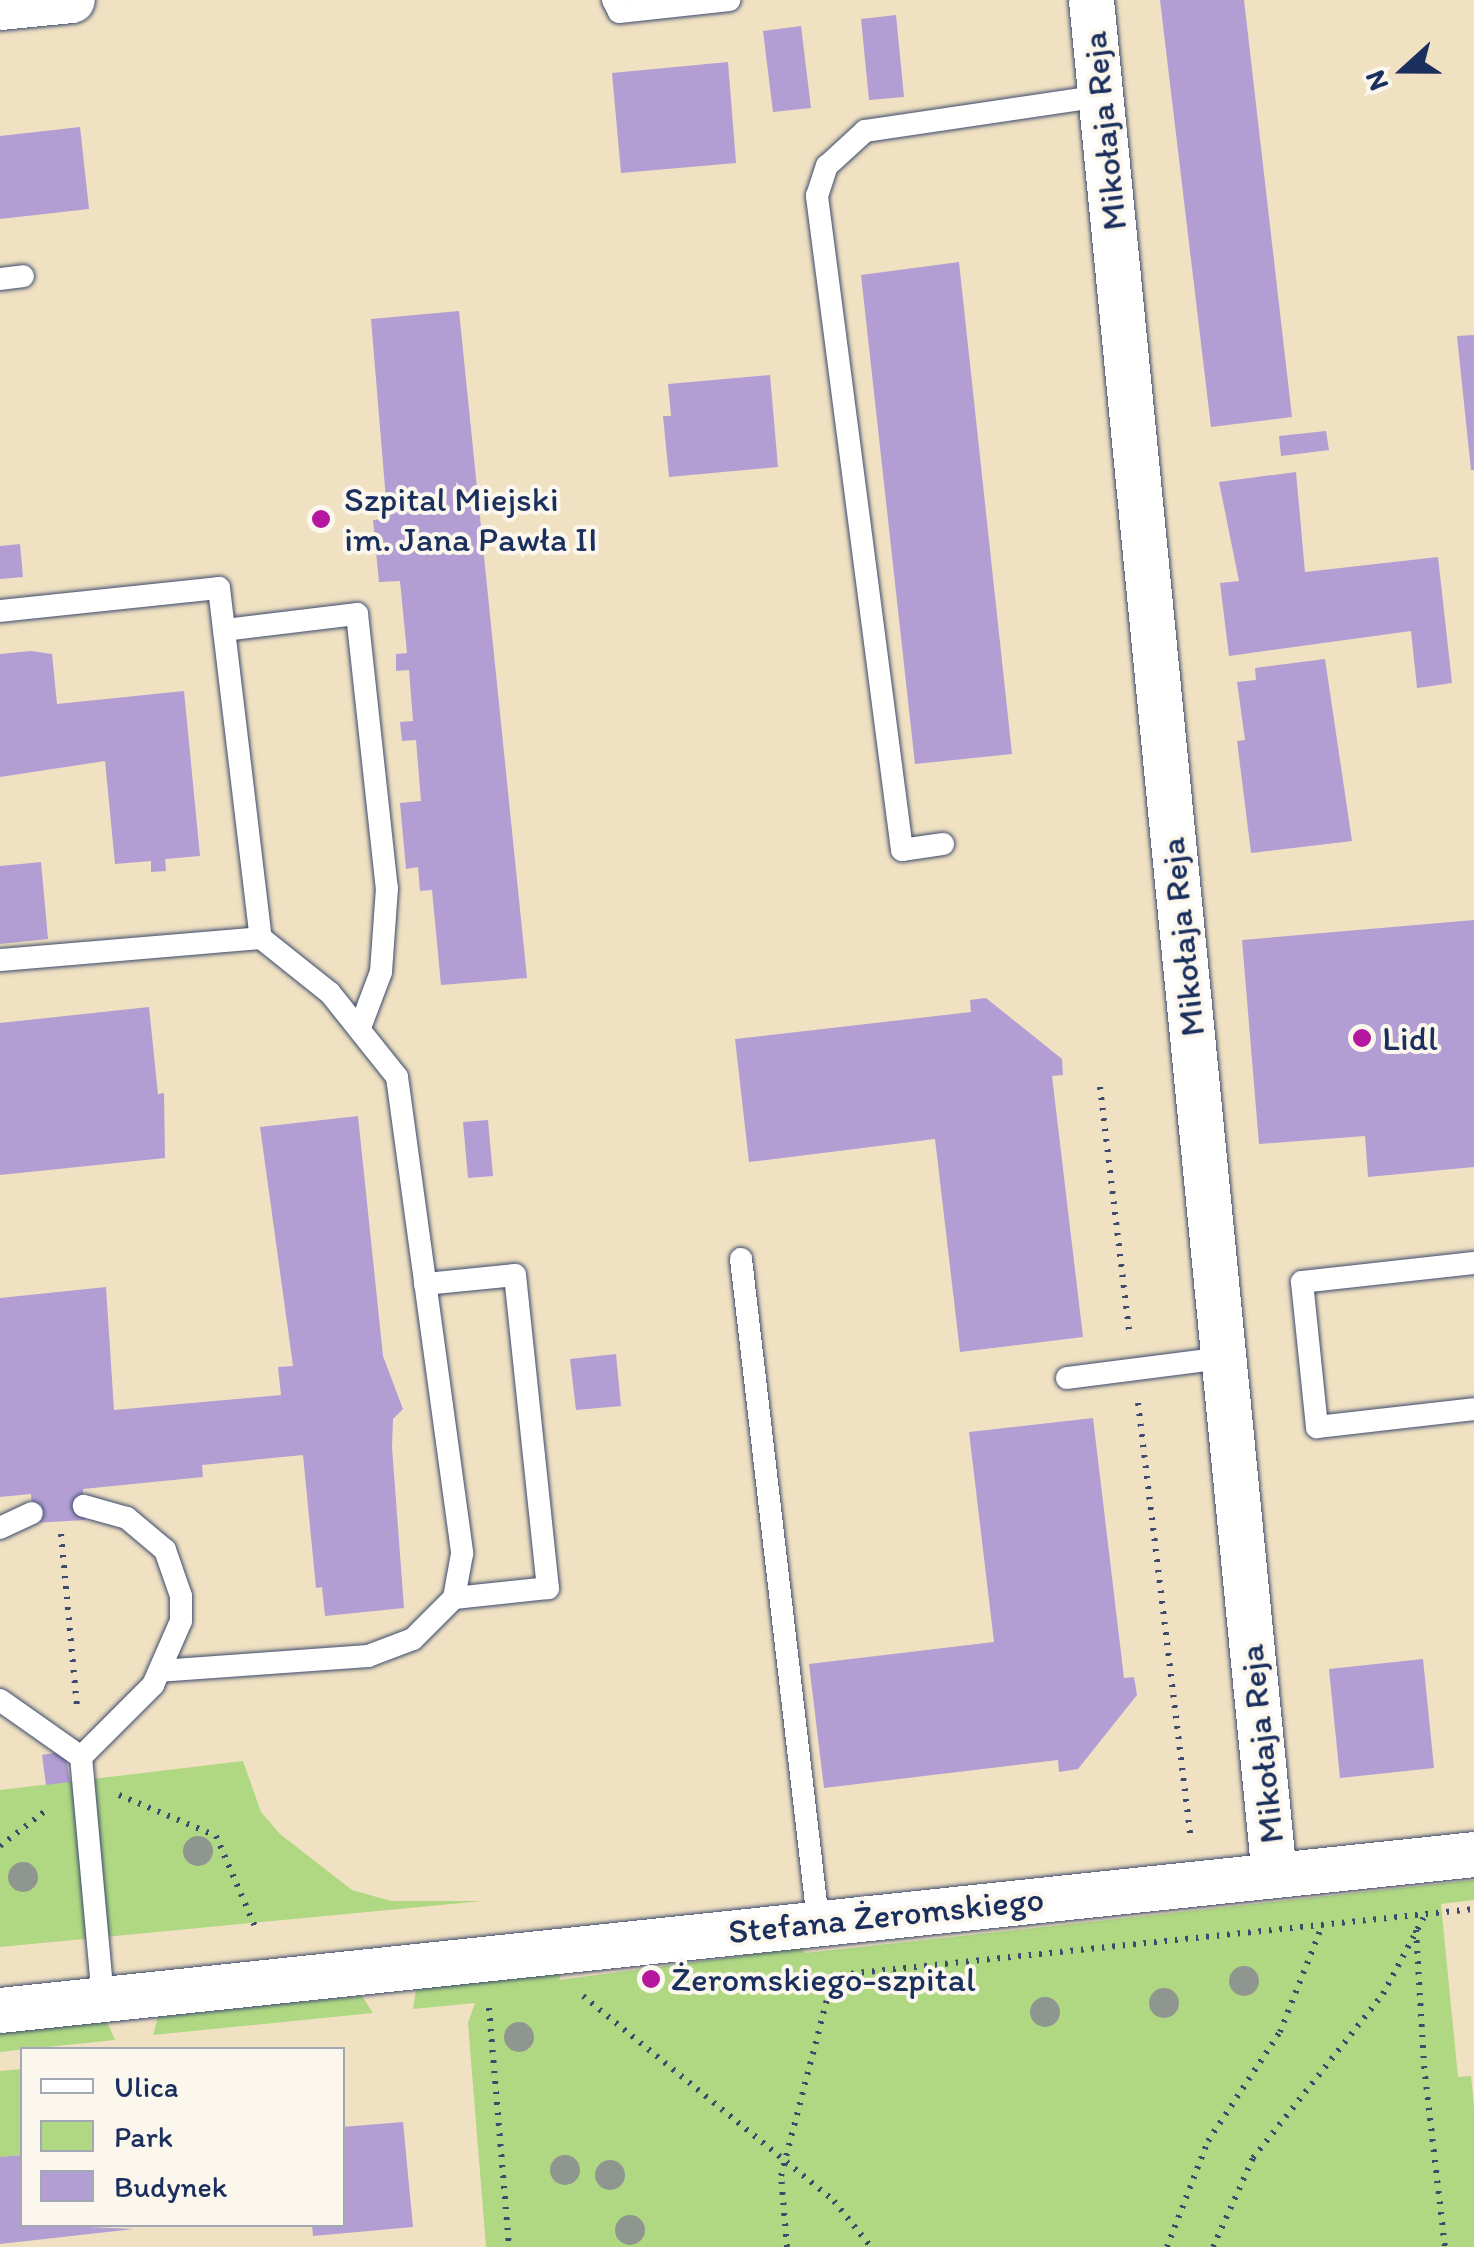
<!DOCTYPE html>
<html>
<head>
<meta charset="utf-8">
<style>
	body { margin:0 }
	#map { position:relative; width:1474px; height:2247px; overflow:hidden; background:#f0e1c2; font-family:Itim,sans-serif }
	div>[style] { position:absolute }
	.green>* { inset:0; background:#b0d883 }
	.building>* { inset:0; background:#b29ed3 }
	.path>* { height:6px; margin-top:-3px; transform-origin:0; background:repeating-linear-gradient(90deg,#3b4a6d 0 2.5px,transparent 0 10.5px) }
	.roads { filter:drop-shadow(0 0 2px #3b4a6d) drop-shadow(0 0 2px #3b4a6d) }
	.lane>* { height:22px; margin:-11px; padding:0 11px; transform-origin:11px; border-radius:11px; background:#fff }
	.street>* { height:45px; margin:-22.5px; padding:0 22.5px; transform-origin:22.5px; border-radius:22.5px; background:#fff }
	.trees>* { width:30px; height:30px; margin:-15px; border-radius:50%; background:#8f9690 }
	.dots>* { width:28px; height:28px; translate:-50% -50%; box-sizing:border-box; border:5px solid #fbf7ec; border-radius:50% }
	span { translate:-50% -50%; white-space:nowrap; text-align:center; line-height:1.15; -webkit-text-stroke:8px #fbf7ec; paint-order:stroke }
	.street-label { font-size:35px; color:#1b2f5e }
	.poi-label { font-size:35px; color:#1b2f5e }
	.left { translate:0 -50%; text-align:left }
	.legend { position:absolute; left:20px; top:2047px; width:325px; height:180px; box-sizing:border-box; background:#fbf7ec; border:2px solid #a1a7b3; margin:0; padding:12px 18px; list-style:none; font-size:30px; color:#1b2f5e }
	.legend li { display:flex; align-items:center; gap:20px; height:50px }
	.legend b { width:50px; border:2px solid #a1a7b3 }
	.north { position:absolute; left:1354px; top:20px; width:100px; height:100px; -webkit-text-stroke:8px #fbf7ec; paint-order:stroke; rotate:249deg; font-size:28px; font-weight:700; line-height:40px; text-align:center; color:#1b2f5e }
	.north::after { content:''; display:block; margin:auto; width:35px; height:45px; background:#1b2f5e; clip-path:polygon(50% 0,100% 100%,50% 72%,0 100%) }
</style>
</head>
<body>
<div id="map">
	<div class="green">
		<div style="clip-path:polygon(243px 1761px,261px 1812px,280px 1834px,352px 1890px,391px 1901px,483px 1901px,0 1947px,0 1790px)"></div>
		<div style="clip-path:polygon(1474px 1880px,1474px 1900px,1441px 1904px,1458px 2077px,1471px 2076px,1474px 2107px,1474px 2247px,486px 2247px,468px 2023px,475px 2003px,413px 2009px,416px 1989px,561px 1974px,559px 1980px,802px 1948px,805px 1953px)"></div>
		<div style="clip-path:polygon(362px 1996px,373px 2013px,153px 2035px,158px 2017px)"></div>
		<div style="clip-path:polygon(107px 2022px,115px 2040px,0 2052px,0 2033px)"></div>
		<div style="clip-path:polygon(22px 2069px,22px 2155px,0 2157px,0 2071px)"></div>
	</div>
	<div class="building">
		<div style="clip-path:polygon(1160px 0,1244px 0,1292px 417px,1211px 427px)"></div>
		<div style="clip-path:polygon(896px 15px,904px 97px,869px 100px,861px 19px)"></div>
		<div style="clip-path:polygon(801px 26px,811px 108px,773px 112px,763px 31px)"></div>
		<div style="clip-path:polygon(728px 62px,736px 163px,621px 173px,612px 73px)"></div>
		<div style="clip-path:polygon(80px 127px,89px 209px,0 219px,0 136px)"></div>
		<div style="clip-path:polygon(959px 262px,1012px 754px,915px 764px,861px 275px)"></div>
		<div style="clip-path:polygon(459px 311px,527px 978px,441px 985px,432px 890px,420px 891px,418px 867px,406px 869px,400px 803px,421px 801px,416px 740px,402px 741px,400px 722px,413px 721px,409px 670px,396px 671px,396px 654px,407px 653px,400px 581px,379px 582px,373px 520px,384px 519px,386px 500px,371px 319px)"></div>
		<div style="clip-path:polygon(1474px 335px,1474px 470px,1471px 470px,1457px 336px)"></div>
		<div style="clip-path:polygon(770px 375px,778px 467px,669px 477px,663px 416px,671px 416px,668px 384px)"></div>
		<div style="clip-path:polygon(1326px 431px,1329px 450px,1281px 456px,1279px 436px)"></div>
		<div style="clip-path:polygon(1296px 472px,1305px 572px,1438px 557px,1452px 683px,1417px 688px,1411px 631px,1229px 656px,1220px 583px,1239px 581px,1219px 482px)"></div>
		<div style="clip-path:polygon(20px 544px,23px 577px,0 579px,0 546px)"></div>
		<div style="clip-path:polygon(31px 651px,52px 654px,57px 704px,184px 691px,200px 856px,165px 859px,166px 871px,151px 872px,151px 861px,115px 864px,105px 761px,0 777px,0 654px)"></div>
		<div style="clip-path:polygon(1325px 659px,1352px 841px,1251px 853px,1237px 741px,1245px 740px,1237px 682px,1256px 680px,1255px 668px)"></div>
		<div style="clip-path:polygon(41px 862px,48px 939px,0 944px,0 866px)"></div>
		<div style="clip-path:polygon(1474px 920px,1474px 1167px,1368px 1177px,1365px 1136px,1259px 1144px,1242px 940px)"></div>
		<div style="clip-path:polygon(986px 998px,1062px 1059px,1063px 1075px,1052px 1076px,1083px 1337px,960px 1352px,935px 1139px,749px 1162px,735px 1039px,971px 1012px,970px 1000px)"></div>
		<div style="clip-path:polygon(149px 1007px,158px 1094px,164px 1093px,165px 1158px,0 1175px,0 1023px)"></div>
		<div style="clip-path:polygon(358px 1116px,383px 1356px,403px 1409px,393px 1419px,392px 1447px,404px 1608px,325px 1616px,322px 1587px,316px 1588px,303px 1455px,202px 1465px,203px 1477px,83px 1489px,85px 1520px,33px 1523px,31px 1494px,0 1497px,0 1298px,106px 1287px,114px 1410px,281px 1395px,278px 1367px,293px 1366px,260px 1127px)"></div>
		<div style="clip-path:polygon(488px 1120px,493px 1176px,468px 1178px,463px 1122px)"></div>
		<div style="clip-path:polygon(616px 1354px,621px 1406px,576px 1410px,570px 1359px)"></div>
		<div style="clip-path:polygon(1093px 1418px,1124px 1678px,1134px 1677px,1137px 1695px,1078px 1769px,1059px 1772px,1058px 1760px,824px 1788px,809px 1664px,994px 1642px,969px 1432px)"></div>
		<div style="clip-path:polygon(1423px 1659px,1434px 1768px,1340px 1778px,1329px 1669px)"></div>
		<div style="clip-path:polygon(65px 1751px,70px 1782px,46px 1785px,42px 1755px)"></div>
		<div style="clip-path:polygon(403px 2122px,413px 2227px,313px 2236px,312px 2224px,342px 2224px,342px 2127px)"></div>
		<div style="clip-path:polygon(22px 2155px,22px 2224px,134px 2229px,0 2244px,0 2157px)"></div>
	</div>
	<div class="path">
		<div style="left:1100px;top:1087px;width:246px;rotate:83.2deg"></div>
		<div style="left:1138px;top:1403px;width:434px;rotate:83.1deg"></div>
		<div style="left:61px;top:1534px;width:173px;rotate:84.7deg"></div>
		<div style="left:119px;top:1795px;width:105px;rotate:22.9deg"></div>
		<div style="left:216px;top:1836px;width:103px;rotate:66.7deg"></div>
		<div style="left:0;top:1846px;width:62px;rotate:-37.8deg"></div>
		<div style="left:1416px;top:1930px;width:136px;rotate:86.6deg"></div>
		<div style="left:1424px;top:2066px;width:182px;rotate:83.4deg"></div>
		<div style="left:799px;top:1979px;width:679px;rotate:-5.92deg"></div>
		<div style="left:583px;top:1996px;width:324px;rotate:39.2deg"></div>
		<div style="left:834px;top:2201px;width:59px;rotate:51.2deg"></div>
		<div style="left:489px;top:2008px;width:240px;rotate:85.2deg"></div>
		<div style="left:787px;top:2247px;width:71px;rotate:-94.8deg"></div>
		<div style="left:781px;top:2176px;width:207px;rotate:-75.4deg"></div>
		<div style="left:1167px;top:2247px;width:114px;rotate:-68.9deg"></div>
		<div style="left:1208px;top:2141px;width:131px;rotate:-56.6deg"></div>
		<div style="left:1280px;top:2032px;width:114px;rotate:-68.4deg"></div>
		<div style="left:1213px;top:2247px;width:98px;rotate:-65.8deg"></div>
		<div style="left:1253px;top:2158px;width:209px;rotate:-51.6deg"></div>
		<div style="left:1383px;top:1994px;width:89px;rotate:-62deg"></div>
	</div>
	<div class="roads">
		<div class="lane">
			<div style="left:613px;top:0;width:13px;rotate:63deg"></div>
			<div style="left:619px;top:12px;width:111px;rotate:-6.2deg"></div>
			<div style="left:0;top:279px;width:23px;rotate:-7deg"></div>
			<div style="left:0;top:611px;width:220px;rotate:-6deg"></div>
			<div style="left:219px;top:588px;width:353px;rotate:83.2deg"></div>
			<div style="left:261px;top:938px;width:88px;rotate:38.6deg"></div>
			<div style="left:330px;top:993px;width:107px;rotate:51.4deg"></div>
			<div style="left:397px;top:1077px;width:481px;rotate:82.2deg"></div>
			<div style="left:462px;top:1554px;width:45px;rotate:100.3deg"></div>
			<div style="left:454px;top:1598px;width:58px;rotate:135deg"></div>
			<div style="left:413px;top:1639px;width:48px;rotate:159.3deg"></div>
			<div style="left:368px;top:1656px;width:208px;rotate:175.9deg"></div>
			<div style="left:224px;top:630px;width:134px;rotate:-6.9deg"></div>
			<div style="left:357px;top:614px;width:276px;rotate:83.8deg"></div>
			<div style="left:387px;top:888px;width:84px;rotate:94.1deg"></div>
			<div style="left:381px;top:972px;width:57px;rotate:110.7deg"></div>
			<div style="left:943px;top:844px;width:41px;rotate:171.7deg"></div>
			<div style="left:902px;top:850px;width:660px;rotate:-97.41deg"></div>
			<div style="left:817px;top:196px;width:32px;rotate:-72deg"></div>
			<div style="left:827px;top:166px;width:52px;rotate:-42.6deg"></div>
			<div style="left:865px;top:131px;width:239px;rotate:-8.4deg"></div>
			<div style="left:0;top:960px;width:262px;rotate:-4.8deg"></div>
			<div style="left:741px;top:1259px;width:665px;rotate:83.36deg"></div>
			<div style="left:1474px;top:1263px;width:173px;rotate:173.7deg"></div>
			<div style="left:1302px;top:1282px;width:146px;rotate:84.1deg"></div>
			<div style="left:1317px;top:1427px;width:158px;rotate:-6.5deg"></div>
			<div style="left:425px;top:1284px;width:90px;rotate:-5.7deg"></div>
			<div style="left:515px;top:1275px;width:315px;rotate:84deg"></div>
			<div style="left:548px;top:1588px;width:95px;rotate:173.9deg"></div>
			<div style="left:1067px;top:1378px;width:157px;rotate:-7.3deg"></div>
			<div style="left:0;top:1528px;width:35px;rotate:-25deg"></div>
			<div style="left:0;top:1700px;width:99px;rotate:35.1deg"></div>
			<div style="left:81px;top:1757px;width:102px;rotate:-45deg"></div>
			<div style="left:153px;top:1685px;width:70px;rotate:-66.4deg"></div>
			<div style="left:181px;top:1621px;width:25px;rotate:-90deg"></div>
			<div style="left:181px;top:1596px;width:49px;rotate:-109.2deg"></div>
			<div style="left:165px;top:1550px;width:50px;rotate:-139.9deg"></div>
			<div style="left:127px;top:1518px;width:45px;rotate:-164.4deg"></div>
			<div style="left:81px;top:1757px;width:244px;rotate:84.8deg"></div>
		</div>
		<div class="street">
			<div style="left:1091px;top:0;width:1884px;rotate:84.43deg"></div>
			<div style="left:0;top:7px;width:72px;rotate:-5.6deg"></div>
			<div style="left:0;top:2010px;width:1482px;rotate:-6.04deg"></div>
		</div>
	</div>
	<div class="trees">
		<div style="left:198px;top:1851px"></div>
		<div style="left:23px;top:1877px"></div>
		<div style="left:1244px;top:1981px"></div>
		<div style="left:1164px;top:2003px"></div>
		<div style="left:1045px;top:2012px"></div>
		<div style="left:519px;top:2037px"></div>
		<div style="left:565px;top:2170px"></div>
		<div style="left:610px;top:2175px"></div>
		<div style="left:630px;top:2230px"></div>
	</div>
	<div class="dots">
		<div style="left:321px;top:519px;background:#b5179e"></div>
		<div style="left:1362px;top:1038px;background:#b5179e"></div>
		<div style="left:651px;top:1979px;background:#b5179e"></div>
	</div>
	<div class="street-label">
		<span style="left:1104px;top:131px;rotate:-96deg">Mikołaja Reja</span>
		<span style="left:1182px;top:937px;rotate:-96deg">Mikołaja Reja</span>
		<span style="left:1261px;top:1744px;rotate:-96deg">Mikołaja Reja</span>
		<span style="left:886px;top:1915px;rotate:-6deg">Stefana Żeromskiego</span>
	</div>
	<div class="poi-label">
		<span class="left" style="left:344px;top:519px">Szpital Miejski<br>im. Jana Pawła II</span>
		<span class="left" style="left:1382px;top:1038px">Lidl</span>
		<span class="left" style="left:671px;top:1979px">Żeromskiego-szpital</span>
	</div>
	<ul class="legend">
	<li><b style="height:12px;background:#fff"></b>Ulica</li>
	<li><b style="height:28px;background:#b0d883"></b>Park</li>
	<li><b style="height:28px;background:#b29ed3"></b>Budynek</li>
	</ul>
	<div class="north">N</div>
</div>
</body>
</html>
